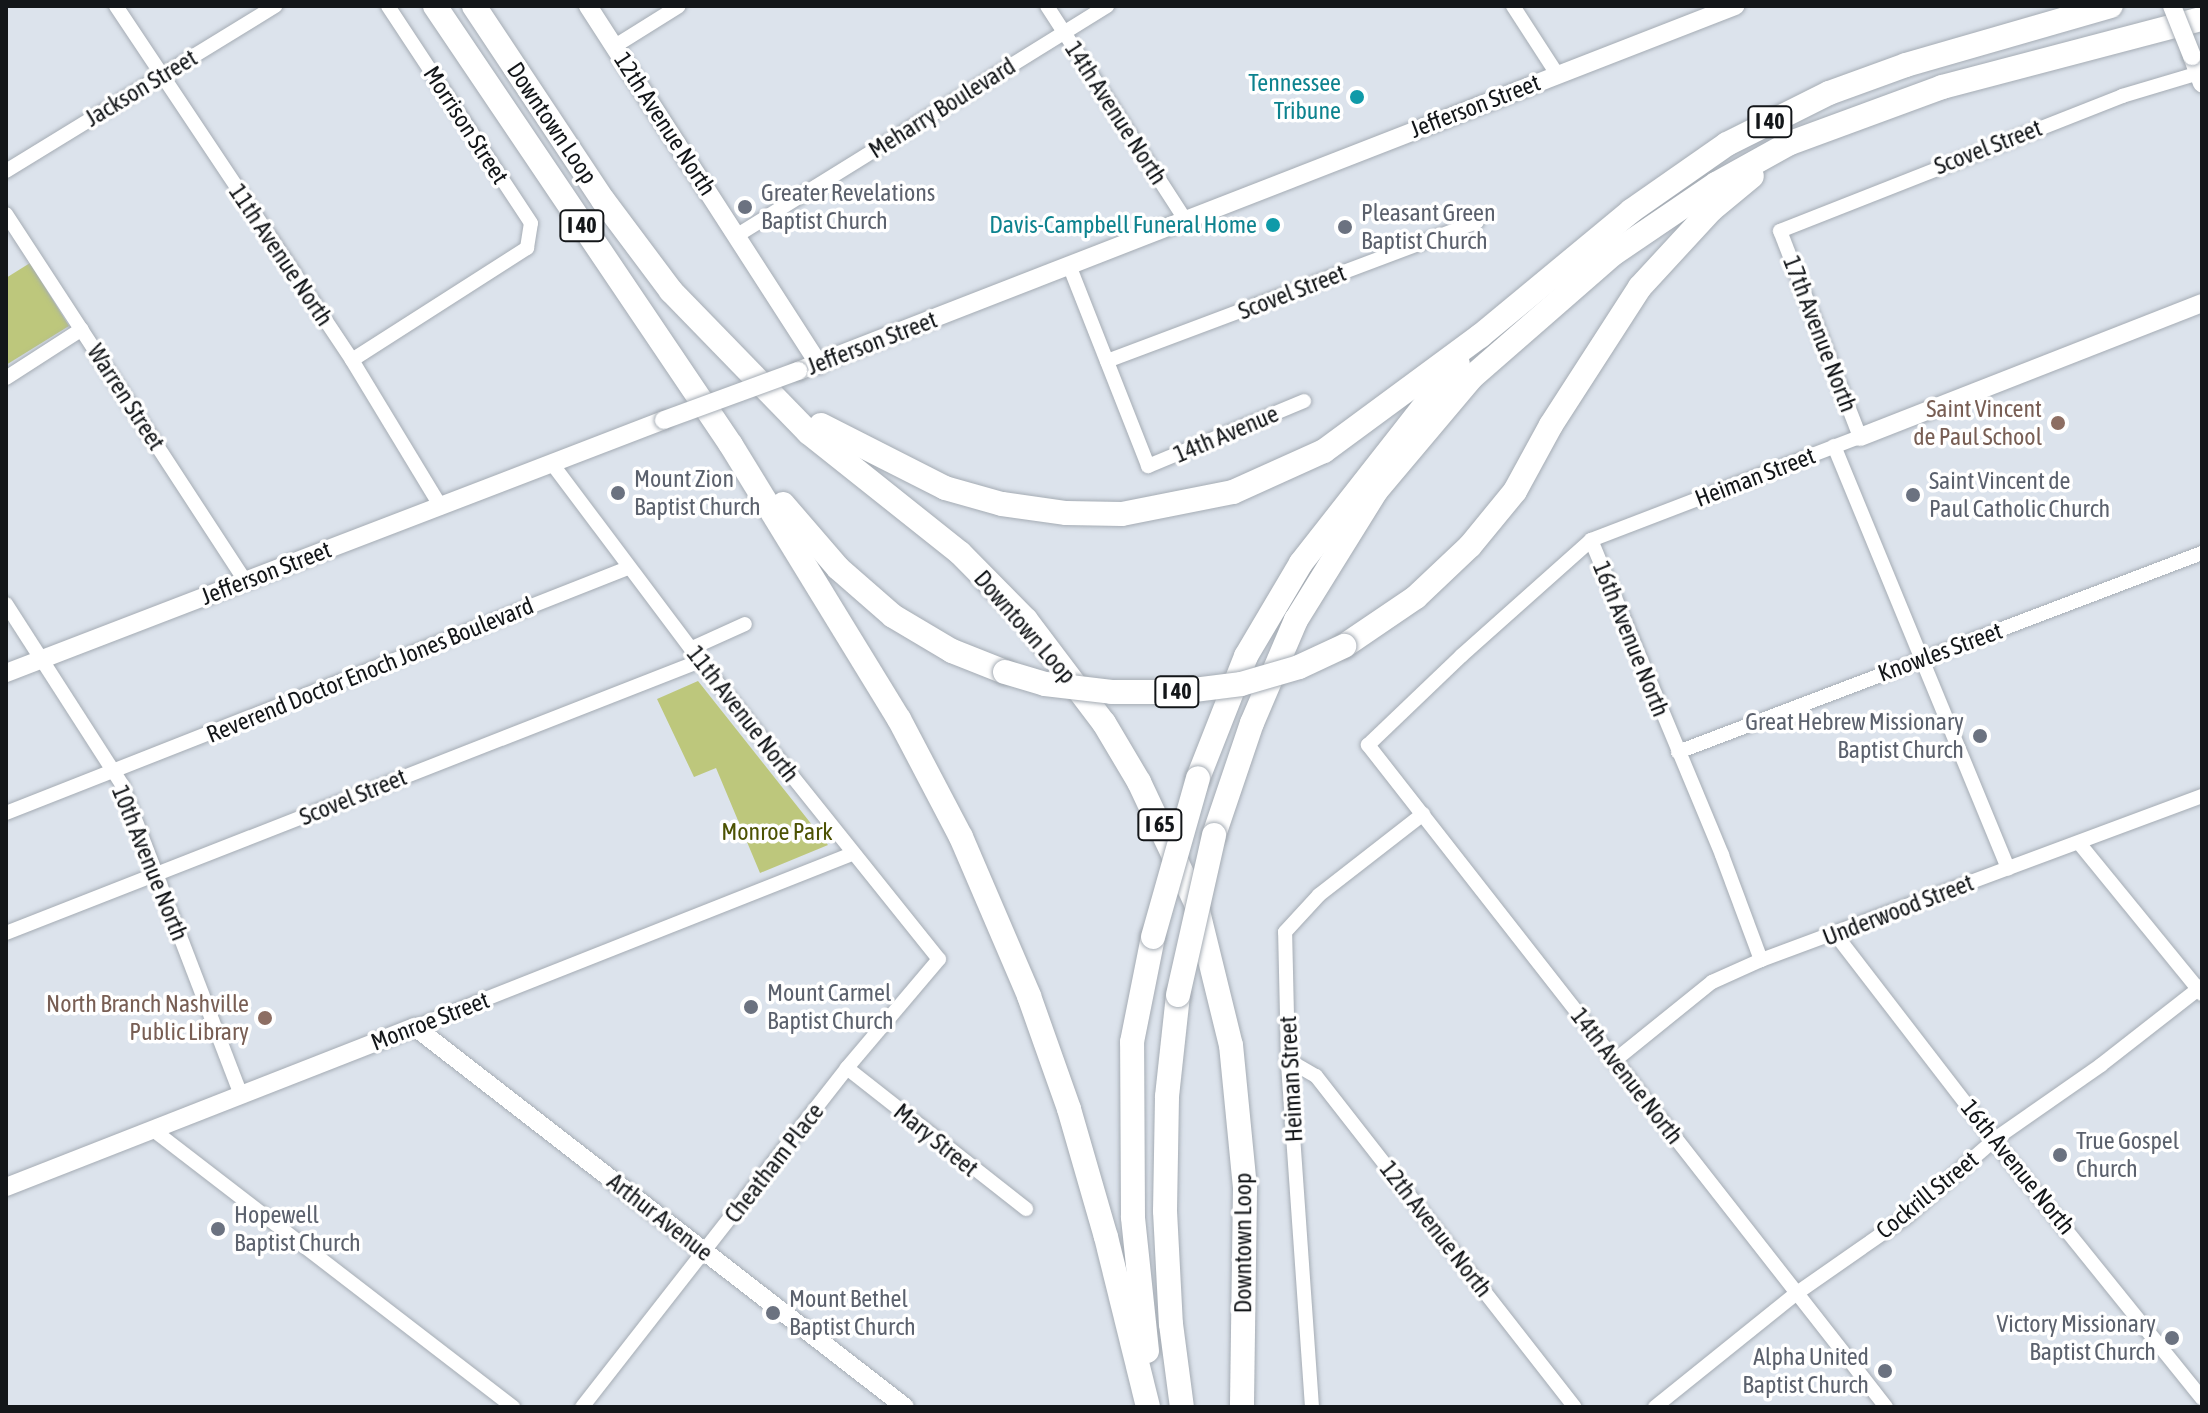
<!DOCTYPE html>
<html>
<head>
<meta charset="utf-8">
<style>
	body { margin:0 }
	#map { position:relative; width:2208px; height:1413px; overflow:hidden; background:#dce3ec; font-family:"Asap Condensed",sans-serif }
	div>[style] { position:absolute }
	.green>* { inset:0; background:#bdc77c }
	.roads { filter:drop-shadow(0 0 2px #a5acb4) drop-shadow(0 0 2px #a5acb4) }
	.street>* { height:14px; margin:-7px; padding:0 7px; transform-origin:7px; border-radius:7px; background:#fff }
	.secondary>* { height:18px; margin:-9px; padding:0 9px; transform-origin:9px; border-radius:9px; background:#fff }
	.highway>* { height:24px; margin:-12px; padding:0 12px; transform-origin:12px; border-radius:12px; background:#fff }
	.bridges { filter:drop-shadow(0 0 2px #a5acb4) drop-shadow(0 0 2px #a5acb4) }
	.secondary-bridge>* { height:18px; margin:-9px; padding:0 9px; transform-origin:9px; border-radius:9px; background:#fff }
	.highway-bridge>* { height:24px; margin:-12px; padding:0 12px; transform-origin:12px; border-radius:12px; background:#fff }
	.dots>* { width:22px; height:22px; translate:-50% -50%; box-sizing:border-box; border:4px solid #fff; border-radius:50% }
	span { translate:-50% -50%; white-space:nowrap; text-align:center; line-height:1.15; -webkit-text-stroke:7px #fff; paint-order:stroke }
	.shield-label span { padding:2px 6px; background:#fff; border:2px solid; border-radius:6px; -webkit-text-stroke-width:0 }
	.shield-label { font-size:22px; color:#131619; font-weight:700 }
	.culture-label { font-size:24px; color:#0d838f }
	.right { translate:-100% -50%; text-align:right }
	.street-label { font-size:24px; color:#131619 }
	.worship-label { font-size:24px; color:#5b616d }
	.left { translate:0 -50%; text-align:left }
	.education-label { font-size:24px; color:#785e54 }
	.park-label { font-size:24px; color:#4c5202 }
	.frame { position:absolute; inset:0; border:8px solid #131619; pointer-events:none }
</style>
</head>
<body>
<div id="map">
	<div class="green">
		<div style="clip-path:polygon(30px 263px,69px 326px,6px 365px,6px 278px)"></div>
		<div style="clip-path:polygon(698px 681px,828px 845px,760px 873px,716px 768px,694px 777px,657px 699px)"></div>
	</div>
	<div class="roads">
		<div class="street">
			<div style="left:116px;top:6px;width:425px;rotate:56.3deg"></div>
			<div style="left:352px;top:360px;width:172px;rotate:58.8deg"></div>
			<div style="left:1047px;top:6px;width:254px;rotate:57.1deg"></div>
			<div style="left:1513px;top:6px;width:81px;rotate:57.1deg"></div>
			<div style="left:615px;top:46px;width:75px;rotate:-32deg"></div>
			<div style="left:6px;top:171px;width:316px;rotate:-31.5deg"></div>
			<div style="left:6px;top:214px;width:438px;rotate:56.9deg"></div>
			<div style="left:736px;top:236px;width:437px;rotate:-31.8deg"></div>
			<div style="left:1069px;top:265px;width:216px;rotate:68.5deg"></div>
			<div style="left:1148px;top:466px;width:169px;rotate:-22.6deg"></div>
			<div style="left:352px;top:360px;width:208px;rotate:-32.6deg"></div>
			<div style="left:527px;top:248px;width:25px;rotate:-81deg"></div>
			<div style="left:531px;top:223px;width:260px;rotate:-123.4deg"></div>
			<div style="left:1107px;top:361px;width:395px;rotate:-20.6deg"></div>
			<div style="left:6px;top:378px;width:90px;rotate:-32.8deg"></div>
			<div style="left:1834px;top:446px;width:457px;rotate:67.6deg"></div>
			<div style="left:553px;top:465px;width:245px;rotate:53.1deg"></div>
			<div style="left:700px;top:661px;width:382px;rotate:51.3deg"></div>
			<div style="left:939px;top:959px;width:143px;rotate:130.2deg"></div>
			<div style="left:847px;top:1068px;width:430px;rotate:128deg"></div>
			<div style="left:1591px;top:540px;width:341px;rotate:67.4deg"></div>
			<div style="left:1722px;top:855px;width:112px;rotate:69.6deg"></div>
			<div style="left:6px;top:604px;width:215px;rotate:57.3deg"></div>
			<div style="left:122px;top:785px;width:332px;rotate:69deg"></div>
			<div style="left:692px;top:648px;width:58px;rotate:-24.4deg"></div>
			<div style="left:1678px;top:752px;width:561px;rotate:-20.8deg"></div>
			<div style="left:6px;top:813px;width:669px;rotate:-21.5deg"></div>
			<div style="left:2079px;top:843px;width:195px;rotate:50.8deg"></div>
			<div style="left:6px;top:933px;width:745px;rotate:-21.4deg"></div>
			<div style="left:1836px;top:935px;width:275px;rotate:52.4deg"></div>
			<div style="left:2004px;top:1153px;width:315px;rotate:51.1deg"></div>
			<div style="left:415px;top:1027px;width:471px;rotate:-21.6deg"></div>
			<div style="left:1288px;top:1060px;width:32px;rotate:30deg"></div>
			<div style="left:1316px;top:1076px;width:420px;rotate:52deg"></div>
			<div style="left:1614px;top:1061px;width:126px;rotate:-38.9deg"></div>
			<div style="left:1712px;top:982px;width:54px;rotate:-24.2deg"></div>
			<div style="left:1761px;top:960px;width:471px;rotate:-20.4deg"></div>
			<div style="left:847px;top:1068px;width:228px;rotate:38.2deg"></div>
			<div style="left:152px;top:1129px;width:456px;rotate:37.6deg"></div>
			<div style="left:1312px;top:1407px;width:348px;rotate:-94deg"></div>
			<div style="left:1288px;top:1060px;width:128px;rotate:-91.3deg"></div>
			<div style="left:1285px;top:932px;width:50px;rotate:-47.4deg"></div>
			<div style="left:1319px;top:895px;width:132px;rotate:-37.9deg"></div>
			<div style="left:1655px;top:1407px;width:182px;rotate:-38.8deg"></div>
			<div style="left:1797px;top:1293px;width:133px;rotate:-34.9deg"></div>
			<div style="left:1906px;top:1217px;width:118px;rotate:-41.2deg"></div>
			<div style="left:1995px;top:1139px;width:129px;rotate:-34.9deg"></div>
			<div style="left:2101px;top:1065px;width:128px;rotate:-38deg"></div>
			<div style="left:1886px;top:1407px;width:841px;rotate:-128.04deg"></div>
			<div style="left:1368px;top:745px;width:129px;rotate:-43.7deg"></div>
			<div style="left:1461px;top:656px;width:174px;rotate:-41.7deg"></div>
			<div style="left:1591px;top:540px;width:288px;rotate:-21deg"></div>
			<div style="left:1860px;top:437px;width:221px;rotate:-111.2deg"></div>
			<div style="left:1780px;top:231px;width:368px;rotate:-21.5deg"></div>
			<div style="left:2122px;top:96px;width:80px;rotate:-16.6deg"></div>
		</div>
		<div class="secondary">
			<div style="left:588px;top:6px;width:427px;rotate:57.2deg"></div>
			<div style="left:2192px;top:56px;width:29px;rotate:70deg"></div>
			<div style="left:798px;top:371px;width:1006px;rotate:-21.28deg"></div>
			<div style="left:1860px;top:437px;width:367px;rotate:-21.4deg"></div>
			<div style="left:6px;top:673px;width:705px;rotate:-21.03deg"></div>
			<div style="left:6px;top:1187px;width:439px;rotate:-21.4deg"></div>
			<div style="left:415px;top:1027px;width:620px;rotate:37.79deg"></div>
		</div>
		<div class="highway">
			<div style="left:435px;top:6px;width:529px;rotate:56.01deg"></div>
			<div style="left:731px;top:445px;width:321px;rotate:58.5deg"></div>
			<div style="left:899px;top:719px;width:133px;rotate:62.3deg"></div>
			<div style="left:961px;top:837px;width:173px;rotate:66.8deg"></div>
			<div style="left:1029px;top:996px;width:120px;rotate:70.5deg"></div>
			<div style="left:1069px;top:1109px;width:133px;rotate:73.9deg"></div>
			<div style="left:1106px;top:1237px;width:175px;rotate:76.1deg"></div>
			<div style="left:474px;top:6px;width:233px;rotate:56.4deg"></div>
			<div style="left:603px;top:200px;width:114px;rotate:53.2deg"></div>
			<div style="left:671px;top:291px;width:197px;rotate:45.8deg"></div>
			<div style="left:808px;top:432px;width:194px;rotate:38.5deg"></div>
			<div style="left:960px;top:553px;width:94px;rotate:45.4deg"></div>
			<div style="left:1026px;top:620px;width:129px;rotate:52.9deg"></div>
			<div style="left:1104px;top:723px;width:69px;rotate:59.3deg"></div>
			<div style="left:1139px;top:782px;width:134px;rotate:64.8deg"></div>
			<div style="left:1196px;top:903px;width:146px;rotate:76.2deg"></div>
			<div style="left:1231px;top:1045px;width:145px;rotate:84.4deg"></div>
			<div style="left:1245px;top:1189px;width:218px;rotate:90.8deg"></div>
			<div style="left:821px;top:425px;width:139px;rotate:26.9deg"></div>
			<div style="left:945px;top:488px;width:59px;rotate:15.7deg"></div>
			<div style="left:1002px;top:504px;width:65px;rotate:8deg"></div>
			<div style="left:1066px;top:513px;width:56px;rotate:1deg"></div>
			<div style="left:1122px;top:514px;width:113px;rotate:-11.2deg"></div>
			<div style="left:1233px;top:492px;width:100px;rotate:-24.3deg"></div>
			<div style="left:1324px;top:451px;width:194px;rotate:-36.4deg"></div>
			<div style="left:1480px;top:336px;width:196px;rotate:-39.6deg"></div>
			<div style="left:1631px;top:211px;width:117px;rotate:-34.9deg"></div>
			<div style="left:1727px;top:144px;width:114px;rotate:-26.6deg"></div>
			<div style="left:1829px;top:93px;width:82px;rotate:-20deg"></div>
			<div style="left:1906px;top:65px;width:213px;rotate:-16.1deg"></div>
			<div style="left:783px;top:504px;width:84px;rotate:49.3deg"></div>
			<div style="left:838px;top:568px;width:73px;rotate:41.1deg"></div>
			<div style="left:893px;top:616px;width:69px;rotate:30.7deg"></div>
			<div style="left:952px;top:651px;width:57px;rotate:21.6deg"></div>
			<div style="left:1344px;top:646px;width:87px;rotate:-34.2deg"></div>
			<div style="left:1416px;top:597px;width:74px;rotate:-43.4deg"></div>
			<div style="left:1470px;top:546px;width:71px;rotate:-50.7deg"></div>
			<div style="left:1515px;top:491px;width:75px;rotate:-61.4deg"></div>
			<div style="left:1551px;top:425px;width:164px;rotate:-57.2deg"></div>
			<div style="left:1640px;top:287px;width:105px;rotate:-47.3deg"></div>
			<div style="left:1711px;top:210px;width:53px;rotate:-39.7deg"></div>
			<div style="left:1198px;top:778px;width:131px;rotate:-68.5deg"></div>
			<div style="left:1246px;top:656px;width:108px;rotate:-59.4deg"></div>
			<div style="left:1301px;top:563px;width:254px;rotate:-51.9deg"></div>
			<div style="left:1214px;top:835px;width:118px;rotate:-71.3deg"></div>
			<div style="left:1252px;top:723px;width:112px;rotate:-66.9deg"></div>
			<div style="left:1296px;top:620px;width:152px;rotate:-58.2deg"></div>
			<div style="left:1376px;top:491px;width:149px;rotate:-49.9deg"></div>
			<div style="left:1472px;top:377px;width:187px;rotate:-41.1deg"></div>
			<div style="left:1613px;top:254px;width:125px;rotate:-34.2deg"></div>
			<div style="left:1716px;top:184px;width:85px;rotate:-29deg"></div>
			<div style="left:1790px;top:143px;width:162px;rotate:-20.2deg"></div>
			<div style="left:1942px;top:87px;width:269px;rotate:-14.7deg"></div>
			<div style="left:1178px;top:995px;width:103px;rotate:96.2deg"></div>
			<div style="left:1167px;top:1097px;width:114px;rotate:91deg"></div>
			<div style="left:1165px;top:1211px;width:113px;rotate:87deg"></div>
			<div style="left:1171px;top:1324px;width:84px;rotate:82.5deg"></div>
			<div style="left:1147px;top:1351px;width:135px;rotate:-96deg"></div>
			<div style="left:1133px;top:1217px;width:175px;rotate:-90.3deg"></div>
			<div style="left:1132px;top:1042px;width:107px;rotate:-78.7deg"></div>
		</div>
	</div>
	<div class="bridges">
		<div class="secondary-bridge">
			<div style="left:2172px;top:6px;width:54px;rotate:68.2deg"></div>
			<div style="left:664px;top:420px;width:143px;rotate:-20.1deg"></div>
		</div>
		<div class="highway-bridge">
			<div style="left:1005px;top:672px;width:42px;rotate:16.7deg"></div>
			<div style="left:1045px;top:684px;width:67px;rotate:6.8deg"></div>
			<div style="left:1112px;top:692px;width:66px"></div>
			<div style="left:1178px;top:692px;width:64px;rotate:-7.2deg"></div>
			<div style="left:1241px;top:684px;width:60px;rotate:-16.3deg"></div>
			<div style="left:1299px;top:667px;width:50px;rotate:-25deg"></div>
			<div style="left:1153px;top:937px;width:165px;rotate:-74.2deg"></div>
			<div style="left:1178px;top:995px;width:164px;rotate:-77.3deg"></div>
		</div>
	</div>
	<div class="dots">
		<div style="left:1357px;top:97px;background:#0f9aa8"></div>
		<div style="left:745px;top:207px;background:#6b7280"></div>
		<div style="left:1273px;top:225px;background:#0f9aa8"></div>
		<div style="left:1345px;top:227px;background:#6b7280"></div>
		<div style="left:2058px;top:423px;background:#8d6e63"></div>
		<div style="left:618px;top:493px;background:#6b7280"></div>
		<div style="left:1913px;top:495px;background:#6b7280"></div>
		<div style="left:1980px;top:736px;background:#6b7280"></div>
		<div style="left:751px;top:1007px;background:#6b7280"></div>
		<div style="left:265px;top:1018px;background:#8d6e63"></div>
		<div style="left:2060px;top:1155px;background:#6b7280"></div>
		<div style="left:218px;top:1229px;background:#6b7280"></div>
		<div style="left:773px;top:1313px;background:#6b7280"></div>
		<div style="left:2172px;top:1338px;background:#6b7280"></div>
		<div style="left:1885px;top:1371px;background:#6b7280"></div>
	</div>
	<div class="shield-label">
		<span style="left:1770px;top:122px">I 40</span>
		<span style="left:582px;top:226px">I 40</span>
		<span style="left:1177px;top:692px">I 40</span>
		<span style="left:1160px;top:825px">I 65</span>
	</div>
	<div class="culture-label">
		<span class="right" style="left:1341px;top:97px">Tennessee<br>Tribune</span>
		<span class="right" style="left:1257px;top:225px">Davis-Campbell Funeral Home</span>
	</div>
	<div class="street-label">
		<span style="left:141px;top:88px;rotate:-31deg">Jackson Street</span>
		<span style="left:1475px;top:106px;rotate:-21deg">Jefferson Street</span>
		<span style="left:942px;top:108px;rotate:-32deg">Meharry Boulevard</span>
		<span style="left:1116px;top:113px;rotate:57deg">14th Avenue North</span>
		<span style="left:552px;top:123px;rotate:56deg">Downtown Loop</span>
		<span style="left:665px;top:124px;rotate:57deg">12th Avenue North</span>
		<span style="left:466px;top:125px;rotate:57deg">Morrison Street</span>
		<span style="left:1988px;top:147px;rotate:-21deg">Scovel Street</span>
		<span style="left:281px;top:255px;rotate:56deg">11th Avenue North</span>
		<span style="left:1292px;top:292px;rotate:-21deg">Scovel Street</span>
		<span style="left:1820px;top:334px;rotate:69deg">17th Avenue North</span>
		<span style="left:872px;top:343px;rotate:-21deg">Jefferson Street</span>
		<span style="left:126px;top:397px;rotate:57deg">Warren Street</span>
		<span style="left:1226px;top:434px;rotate:-23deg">14th Avenue</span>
		<span style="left:1755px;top:477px;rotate:-21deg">Heiman Street</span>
		<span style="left:266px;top:573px;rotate:-21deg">Jefferson Street</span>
		<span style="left:1025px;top:627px;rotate:49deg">Downtown Loop</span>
		<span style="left:1631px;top:639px;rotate:68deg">16th Avenue North</span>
		<span style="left:1940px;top:652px;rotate:-20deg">Knowles Street</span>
		<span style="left:370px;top:670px;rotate:-22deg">Reverend Doctor Enoch Jones Boulevard</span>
		<span style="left:743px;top:714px;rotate:52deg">11th Avenue North</span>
		<span style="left:353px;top:797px;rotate:-22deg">Scovel Street</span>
		<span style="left:150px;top:863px;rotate:68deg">10th Avenue North</span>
		<span style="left:1898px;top:910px;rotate:-21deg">Underwood Street</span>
		<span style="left:430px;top:1021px;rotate:-21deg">Monroe Street</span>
		<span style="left:1627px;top:1076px;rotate:52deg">14th Avenue North</span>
		<span style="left:1291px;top:1079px;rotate:-93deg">Heiman Street</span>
		<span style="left:936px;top:1140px;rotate:39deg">Mary Street</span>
		<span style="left:774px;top:1163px;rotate:-52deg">Cheatham Place</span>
		<span style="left:2018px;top:1167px;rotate:51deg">16th Avenue North</span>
		<span style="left:1927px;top:1195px;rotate:-39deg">Cockrill Street</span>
		<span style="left:660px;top:1217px;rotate:38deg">Arthur Avenue</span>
		<span style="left:1436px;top:1229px;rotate:52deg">12th Avenue North</span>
		<span style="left:1243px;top:1243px;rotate:-90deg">Downtown Loop</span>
	</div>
	<div class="worship-label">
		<span class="left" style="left:761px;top:207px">Greater Revelations<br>Baptist Church</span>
		<span class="left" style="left:1361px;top:227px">Pleasant Green<br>Baptist Church</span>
		<span class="left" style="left:634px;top:493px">Mount Zion<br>Baptist Church</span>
		<span class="left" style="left:1929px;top:495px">Saint Vincent de<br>Paul Catholic Church</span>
		<span class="right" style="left:1964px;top:736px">Great Hebrew Missionary<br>Baptist Church</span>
		<span class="left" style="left:767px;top:1007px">Mount Carmel<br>Baptist Church</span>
		<span class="left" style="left:2076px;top:1155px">True Gospel<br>Church</span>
		<span class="left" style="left:234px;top:1229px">Hopewell<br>Baptist Church</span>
		<span class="left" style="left:789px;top:1313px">Mount Bethel<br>Baptist Church</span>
		<span class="right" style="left:2156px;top:1338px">Victory Missionary<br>Baptist Church</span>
		<span class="right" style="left:1869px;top:1371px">Alpha United<br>Baptist Church</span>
	</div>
	<div class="education-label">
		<span class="right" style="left:2042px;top:423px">Saint Vincent<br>de Paul School</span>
		<span class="right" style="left:249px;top:1018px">North Branch Nashville<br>Public Library</span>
	</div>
	<div class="park-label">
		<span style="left:777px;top:832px">Monroe Park</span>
	</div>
	<div class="frame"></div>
</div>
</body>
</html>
